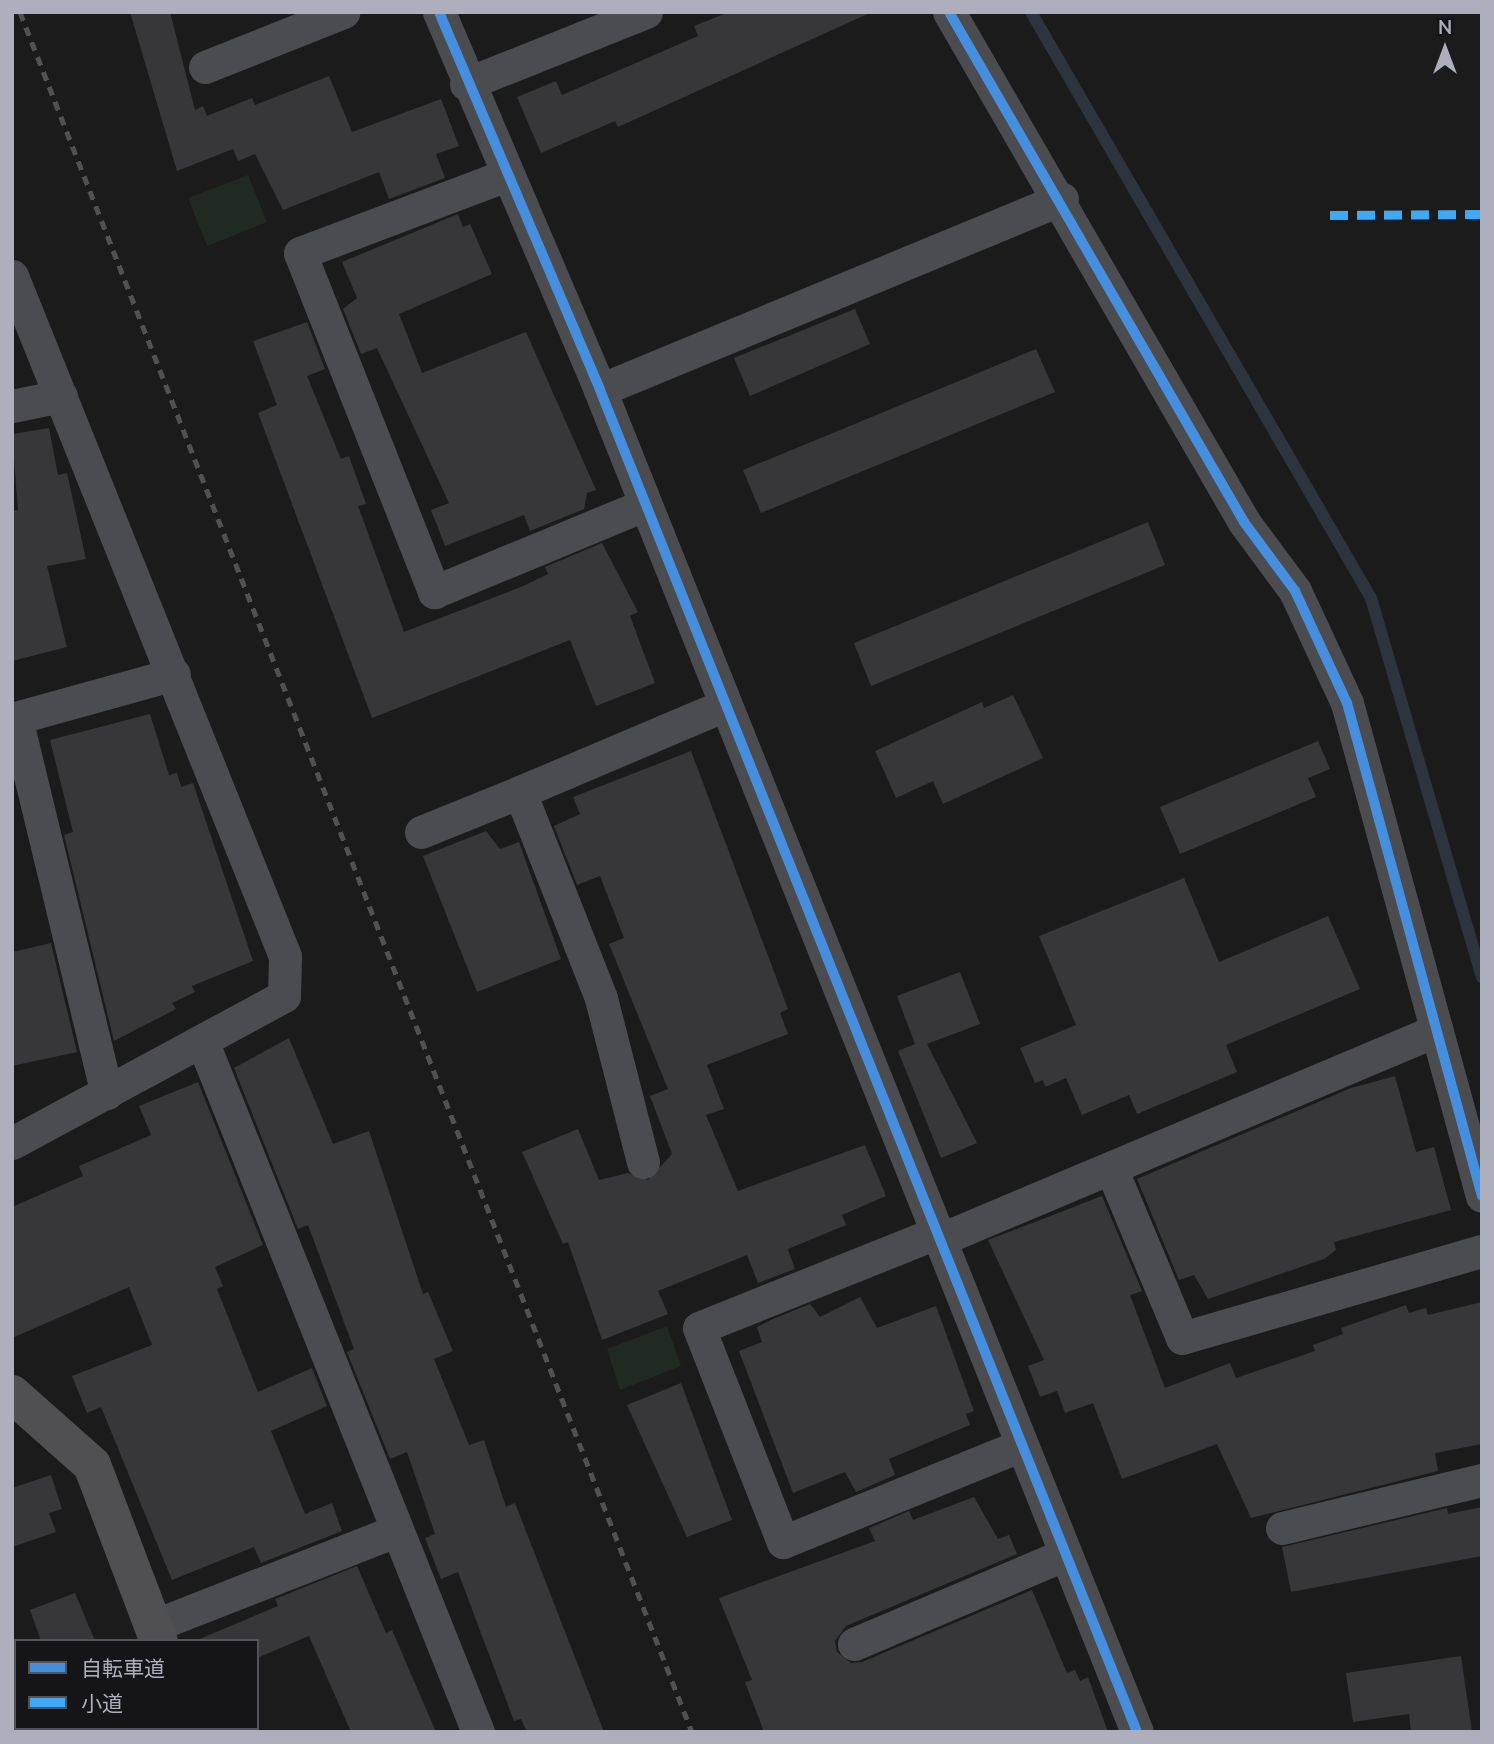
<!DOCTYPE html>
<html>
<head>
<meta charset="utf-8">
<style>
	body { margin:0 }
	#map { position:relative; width:1494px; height:1744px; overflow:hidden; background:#1b1b1b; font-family:"Nunito Sans","Noto Sans JP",sans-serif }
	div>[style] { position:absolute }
	.green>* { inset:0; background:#212923 }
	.stream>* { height:12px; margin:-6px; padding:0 6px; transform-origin:6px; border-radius:6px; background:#2d343e }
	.building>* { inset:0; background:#373739 }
	.street>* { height:33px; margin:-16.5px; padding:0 16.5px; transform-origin:16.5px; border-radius:16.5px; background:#4b4c4f }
	.secondary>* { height:38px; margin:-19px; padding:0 19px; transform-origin:19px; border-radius:19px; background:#505053 }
	.rail>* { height:5px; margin-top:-2.5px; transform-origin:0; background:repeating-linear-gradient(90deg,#505154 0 9px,transparent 0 16px) }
	.quiet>* { height:9px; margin-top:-4.5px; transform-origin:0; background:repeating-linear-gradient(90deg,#3fa9f5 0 18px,transparent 0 27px) }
	.cycleway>* { height:10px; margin:-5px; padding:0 5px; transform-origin:5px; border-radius:5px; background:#468fdf }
	span { translate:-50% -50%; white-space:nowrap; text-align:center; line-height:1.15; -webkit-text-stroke:5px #151518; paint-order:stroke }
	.frame { position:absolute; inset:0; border:14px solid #adafbc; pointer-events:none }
	.legend { position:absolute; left:14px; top:1639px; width:245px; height:91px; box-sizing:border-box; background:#151518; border:2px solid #52535a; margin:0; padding:9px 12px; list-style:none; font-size:21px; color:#adafbc }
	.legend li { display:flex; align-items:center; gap:14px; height:35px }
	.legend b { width:35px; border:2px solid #52535a }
	.north { position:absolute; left:1410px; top:14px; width:70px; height:70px; -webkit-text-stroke:5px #151518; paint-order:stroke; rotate:0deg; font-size:19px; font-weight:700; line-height:28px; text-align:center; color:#adafbc }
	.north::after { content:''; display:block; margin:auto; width:24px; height:32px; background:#adafbc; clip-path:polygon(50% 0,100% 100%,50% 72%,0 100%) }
</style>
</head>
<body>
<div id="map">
	<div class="green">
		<div style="clip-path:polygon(248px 175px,267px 222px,207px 246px,188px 198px)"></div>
		<div style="clip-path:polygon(667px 1326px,681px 1366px,620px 1390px,607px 1349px)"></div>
	</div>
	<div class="stream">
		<div style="left:1031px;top:12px;width:677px;rotate:59.88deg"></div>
		<div style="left:1371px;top:598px;width:395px;rotate:73.7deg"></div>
	</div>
	<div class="building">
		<div style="clip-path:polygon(130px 12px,170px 12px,195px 110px,203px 106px,207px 116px,252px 98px,255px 105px,329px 76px,352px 132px,441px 99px,459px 146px,436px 154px,445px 178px,389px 199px,379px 172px,283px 210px,255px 154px,238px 161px,233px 149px,177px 171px)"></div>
		<div style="clip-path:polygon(729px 12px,872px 12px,618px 127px,615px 121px,541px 153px,517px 97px,556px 81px,562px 95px,698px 36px,694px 26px)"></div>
		<div style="clip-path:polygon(458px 214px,463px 227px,470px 224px,492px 274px,399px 314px,422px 373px,526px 332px,596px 490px,587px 493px,584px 509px,530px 531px,524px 515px,445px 546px,431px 510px,449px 503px,377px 348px,361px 354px,343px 309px,357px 298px,342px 262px)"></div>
		<div style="clip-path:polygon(855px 309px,870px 344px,750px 396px,734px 358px)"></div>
		<div style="clip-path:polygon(307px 322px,325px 369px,307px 376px,341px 459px,349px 456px,366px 504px,358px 506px,404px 632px,521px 587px,548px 574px,545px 567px,602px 543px,638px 612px,630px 616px,655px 683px,596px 706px,570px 640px,372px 718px,258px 413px,277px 405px,253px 341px)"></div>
		<div style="clip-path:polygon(1036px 349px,1055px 392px,761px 513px,743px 470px)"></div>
		<div style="clip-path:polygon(49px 428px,58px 475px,67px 473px,86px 559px,47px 566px,67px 647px,12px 661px,12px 511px,18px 510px,12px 434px)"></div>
		<div style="clip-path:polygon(1148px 522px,1165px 565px,871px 686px,854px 643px)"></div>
		<div style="clip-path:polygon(1013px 695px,1043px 758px,943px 804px,933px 781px,896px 798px,875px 751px,982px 702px,984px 708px)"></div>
		<div style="clip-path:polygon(150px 714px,169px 775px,177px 773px,181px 787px,193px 783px,253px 961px,192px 986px,195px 992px,172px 1003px,176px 1009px,114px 1041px,64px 835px,73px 832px,50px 740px)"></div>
		<div style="clip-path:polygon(1318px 741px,1330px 769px,1308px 778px,1316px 797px,1180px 854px,1160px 807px)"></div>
		<div style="clip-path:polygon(691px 751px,788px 1009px,780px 1013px,788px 1034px,707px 1065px,724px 1109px,706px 1115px,738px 1191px,865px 1145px,886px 1196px,842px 1215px,846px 1225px,788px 1249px,795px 1269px,758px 1283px,747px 1255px,658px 1291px,668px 1314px,602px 1340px,568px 1242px,563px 1244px,522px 1152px,578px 1129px,599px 1180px,628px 1173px,648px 1180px,672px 1154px,650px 1096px,668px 1089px,609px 944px,624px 938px,600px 876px,577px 885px,554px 826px,580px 814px,573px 797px)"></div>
		<div style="clip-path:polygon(486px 831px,500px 849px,519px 842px,561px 959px,477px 992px,423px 856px)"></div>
		<div style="clip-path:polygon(1184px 878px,1219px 962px,1328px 916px,1360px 989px,1226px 1045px,1237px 1072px,1137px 1114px,1129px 1095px,1082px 1115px,1066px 1078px,1045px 1087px,1043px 1080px,1035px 1083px,1020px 1048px,1076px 1025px,1039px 936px)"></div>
		<div style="clip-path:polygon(51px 943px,77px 1052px,12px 1066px,12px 952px)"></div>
		<div style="clip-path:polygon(960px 972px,980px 1024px,927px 1044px,977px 1143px,941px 1158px,898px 1051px,915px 1044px,897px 996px)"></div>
		<div style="clip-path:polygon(289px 1038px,333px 1144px,369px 1131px,423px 1294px,428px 1292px,453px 1351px,434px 1359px,469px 1445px,484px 1440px,506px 1507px,515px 1503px,604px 1732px,527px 1732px,521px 1719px,514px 1721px,458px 1572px,441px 1579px,425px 1538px,435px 1534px,407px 1452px,390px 1459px,347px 1352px,354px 1349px,308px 1225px,298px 1229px,234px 1068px)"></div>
		<div style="clip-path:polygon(1395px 1076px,1416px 1152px,1434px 1147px,1451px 1210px,1334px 1242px,1336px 1250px,1324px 1259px,1208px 1299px,1194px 1275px,1179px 1280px,1137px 1179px,1351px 1088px)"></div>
		<div style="clip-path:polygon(198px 1082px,263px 1245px,215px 1267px,223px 1286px,217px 1289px,258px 1392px,312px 1368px,327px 1406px,271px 1431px,305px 1514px,332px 1503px,342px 1531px,261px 1563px,254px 1547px,172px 1580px,101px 1407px,87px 1413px,72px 1376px,152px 1345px,129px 1287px,12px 1338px,12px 1207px,83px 1176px,79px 1166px,151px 1135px,139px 1106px)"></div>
		<div style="clip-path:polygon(1102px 1196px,1142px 1291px,1130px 1295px,1165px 1388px,1230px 1363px,1236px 1378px,1315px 1351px,1313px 1345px,1343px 1334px,1341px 1328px,1406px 1305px,1409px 1313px,1426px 1308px,1428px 1315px,1482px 1302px,1482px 1444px,1435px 1453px,1438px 1471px,1251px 1518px,1217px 1444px,1122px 1479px,1093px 1403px,1065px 1413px,1057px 1391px,1040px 1397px,1028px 1366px,1044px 1360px,988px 1240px)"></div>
		<div style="clip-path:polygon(860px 1297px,877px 1328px,936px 1306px,974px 1411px,966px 1414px,970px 1425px,889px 1459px,895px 1475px,856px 1492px,845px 1472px,793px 1493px,739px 1351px,762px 1342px,757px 1327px,773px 1319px,810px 1304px,820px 1317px)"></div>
		<div style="clip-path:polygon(681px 1383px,732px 1520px,687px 1537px,627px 1405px)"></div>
		<div style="clip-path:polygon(51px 1475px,62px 1509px,49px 1513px,56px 1532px,12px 1547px,12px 1488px)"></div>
		<div style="clip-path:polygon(974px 1497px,998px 1539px,1009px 1535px,1017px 1554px,846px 1626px,835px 1641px,837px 1652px,851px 1663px,862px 1662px,1032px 1590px,1067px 1673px,1075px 1670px,1080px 1681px,1088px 1677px,1108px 1732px,764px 1732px,745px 1682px,752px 1680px,719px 1598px,875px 1541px,869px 1528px,909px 1511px,913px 1520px)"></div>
		<div style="clip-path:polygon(1482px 1507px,1482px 1556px,1291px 1592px,1282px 1547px,1447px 1508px,1448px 1514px)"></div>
		<div style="clip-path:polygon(357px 1566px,386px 1633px,392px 1630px,436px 1732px,351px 1732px,309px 1636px,257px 1658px,257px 1641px,195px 1641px,278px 1606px,275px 1599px)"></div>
		<div style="clip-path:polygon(75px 1593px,95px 1641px,41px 1641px,30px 1610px)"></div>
		<div style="clip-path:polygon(1461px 1656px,1472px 1732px,1411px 1732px,1409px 1714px,1353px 1722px,1346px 1673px)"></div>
	</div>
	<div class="street">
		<div style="left:439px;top:12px;width:411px;rotate:66.9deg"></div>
		<div style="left:600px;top:390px;width:1445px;rotate:68.19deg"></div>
		<div style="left:949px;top:12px;width:589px;rotate:59.95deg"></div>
		<div style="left:1244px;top:522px;width:86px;rotate:53.5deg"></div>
		<div style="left:1295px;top:591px;width:123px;rotate:65.1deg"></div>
		<div style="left:1347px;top:703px;width:511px;rotate:74.69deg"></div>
		<div style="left:205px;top:67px;width:149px;rotate:-21.7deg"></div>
		<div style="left:466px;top:84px;width:194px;rotate:-21.8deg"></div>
		<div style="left:504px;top:176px;width:218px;rotate:159.3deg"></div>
		<div style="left:300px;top:253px;width:365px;rotate:68.4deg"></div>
		<div style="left:434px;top:592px;width:227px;rotate:-22.5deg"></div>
		<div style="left:12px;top:276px;width:733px;rotate:68.13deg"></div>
		<div style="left:285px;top:956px;width:40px;rotate:91.4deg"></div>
		<div style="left:284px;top:996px;width:309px;rotate:151.6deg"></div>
		<div style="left:600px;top:390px;width:500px;rotate:-22.5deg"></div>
		<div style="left:12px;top:406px;width:50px;rotate:-11.5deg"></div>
		<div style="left:16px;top:718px;width:386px;rotate:76.4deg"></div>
		<div style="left:12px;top:719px;width:168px;rotate:-15.5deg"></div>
		<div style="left:421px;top:832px;width:107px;rotate:-22deg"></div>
		<div style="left:203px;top:1043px;width:742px;rotate:68.24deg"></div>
		<div style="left:643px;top:1162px;width:169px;rotate:-104.4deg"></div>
		<div style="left:601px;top:998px;width:221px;rotate:-111.5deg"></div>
		<div style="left:520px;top:792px;width:223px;rotate:-23deg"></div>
		<div style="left:1111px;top:1168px;width:184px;rotate:67.3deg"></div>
		<div style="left:1182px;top:1338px;width:312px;rotate:-16.2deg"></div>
		<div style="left:936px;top:1233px;width:255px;rotate:158.2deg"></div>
		<div style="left:699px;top:1328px;width:230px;rotate:68.6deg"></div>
		<div style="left:783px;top:1542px;width:255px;rotate:-22.1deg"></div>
		<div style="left:939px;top:1240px;width:540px;rotate:-22.86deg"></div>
		<div style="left:1282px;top:1528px;width:206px;rotate:-13.5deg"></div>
		<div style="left:153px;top:1626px;width:260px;rotate:-21.4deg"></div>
		<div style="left:854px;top:1644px;width:228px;rotate:-23deg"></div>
	</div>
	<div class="secondary">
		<div style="left:12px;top:1394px;width:107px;rotate:41.6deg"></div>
		<div style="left:92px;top:1465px;width:188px;rotate:69.2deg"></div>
		<div style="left:192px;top:1728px;width:4px;rotate:63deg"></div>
	</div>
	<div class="rail">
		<div style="left:20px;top:12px;width:1847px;rotate:68.66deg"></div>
	</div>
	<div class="quiet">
		<div style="left:1330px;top:215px;width:152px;rotate:-0.4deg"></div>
	</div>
	<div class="cycleway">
		<div style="left:439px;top:12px;width:411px;rotate:66.9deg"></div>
		<div style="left:600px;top:390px;width:1445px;rotate:68.19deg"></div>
		<div style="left:949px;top:12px;width:589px;rotate:59.95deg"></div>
		<div style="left:1244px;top:522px;width:86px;rotate:53.5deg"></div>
		<div style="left:1295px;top:591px;width:123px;rotate:65.1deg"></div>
		<div style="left:1347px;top:703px;width:511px;rotate:74.69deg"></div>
	</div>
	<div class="frame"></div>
	<ul class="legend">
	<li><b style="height:9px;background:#468fdf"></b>自転車道</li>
	<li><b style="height:9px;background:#3fa9f5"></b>小道</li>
	</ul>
	<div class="north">N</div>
</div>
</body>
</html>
